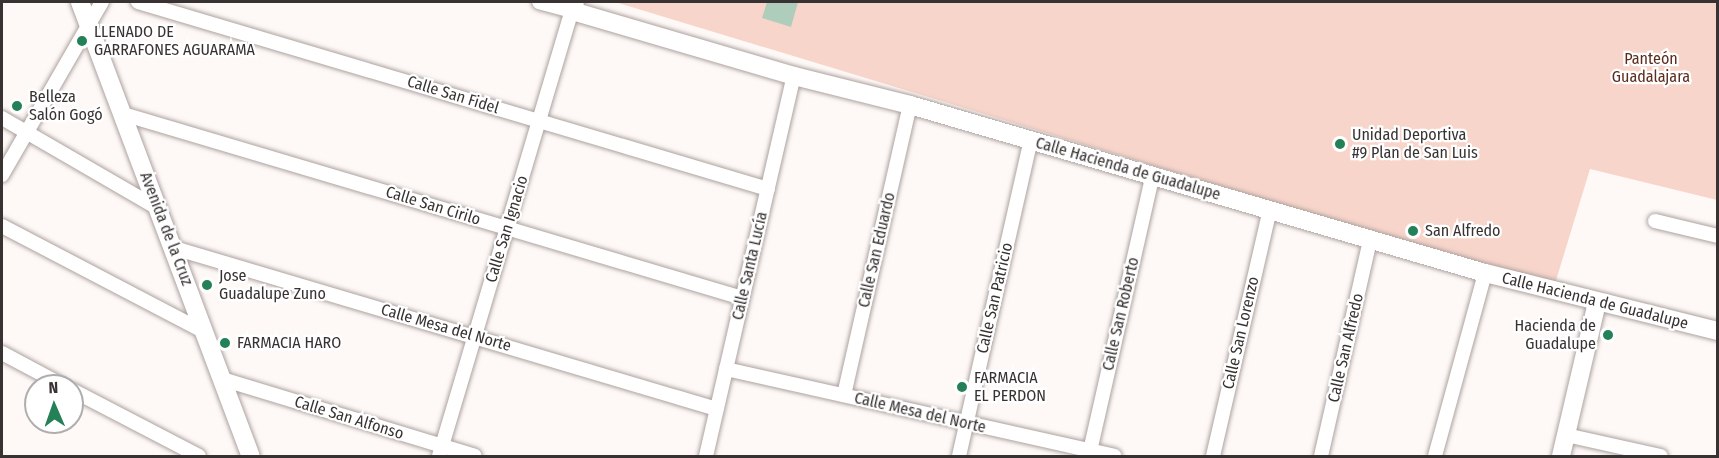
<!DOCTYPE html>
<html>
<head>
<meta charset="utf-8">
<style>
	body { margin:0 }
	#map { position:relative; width:1719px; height:458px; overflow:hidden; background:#fef9f7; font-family:"Fira Sans Condensed",sans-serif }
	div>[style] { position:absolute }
	.green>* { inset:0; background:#f8d5ca }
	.water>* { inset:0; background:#aecdbb }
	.roads { filter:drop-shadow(0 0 2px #ada29f) drop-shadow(0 0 2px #ada29f) }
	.street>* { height:14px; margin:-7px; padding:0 7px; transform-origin:7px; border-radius:7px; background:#fff }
	.secondary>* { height:18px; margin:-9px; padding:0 9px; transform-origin:9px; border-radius:9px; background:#fff }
	.dots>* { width:16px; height:16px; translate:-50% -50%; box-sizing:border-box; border:3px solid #fff; border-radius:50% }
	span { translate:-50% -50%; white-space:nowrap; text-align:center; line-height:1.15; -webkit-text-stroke:4.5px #fff; paint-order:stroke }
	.poi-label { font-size:16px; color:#383332 }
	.left { translate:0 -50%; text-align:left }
	.right { translate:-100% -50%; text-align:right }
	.park-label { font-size:16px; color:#5b2d1e }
	.street-label { font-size:16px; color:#383332 }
	.frame { position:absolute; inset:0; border:3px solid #383332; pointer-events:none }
	.north { position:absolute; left:24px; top:374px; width:60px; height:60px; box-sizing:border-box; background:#fff; border:2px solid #afadad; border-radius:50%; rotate:358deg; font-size:16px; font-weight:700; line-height:24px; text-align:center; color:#383332 }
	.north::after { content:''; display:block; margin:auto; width:21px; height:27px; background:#248056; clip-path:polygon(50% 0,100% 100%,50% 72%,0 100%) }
</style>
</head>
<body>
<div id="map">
	<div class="green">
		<div style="clip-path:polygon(615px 2px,1717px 2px,1717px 200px,1590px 169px,1554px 287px)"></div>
	</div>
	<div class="water">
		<div style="clip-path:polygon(767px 2px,798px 2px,791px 27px,762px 18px)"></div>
	</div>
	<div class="roads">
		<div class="street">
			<div style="left:138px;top:2px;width:657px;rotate:16.53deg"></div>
			<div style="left:123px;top:114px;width:646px;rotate:16.55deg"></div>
			<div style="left:2px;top:118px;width:179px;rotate:30.1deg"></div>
			<div style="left:2px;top:175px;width:200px;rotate:-60deg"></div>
			<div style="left:1655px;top:221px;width:65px;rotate:13.4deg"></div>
			<div style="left:2px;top:226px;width:229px;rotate:27.6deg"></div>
			<div style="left:174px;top:248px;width:566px;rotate:16.52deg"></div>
			<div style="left:2px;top:353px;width:70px;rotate:28deg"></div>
			<div style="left:726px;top:369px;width:398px;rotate:12.6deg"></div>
			<div style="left:222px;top:379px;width:264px;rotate:16.9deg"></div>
			<div style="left:72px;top:390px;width:143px;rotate:27.5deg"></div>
			<div style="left:844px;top:395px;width:297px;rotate:-77.2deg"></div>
			<div style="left:1566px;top:435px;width:97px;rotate:12.5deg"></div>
			<div style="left:1090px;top:451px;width:281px;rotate:-77.2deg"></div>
			<div style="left:439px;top:456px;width:464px;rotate:-73.4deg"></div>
			<div style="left:572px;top:11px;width:34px;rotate:-165deg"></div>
			<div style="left:706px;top:456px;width:390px;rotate:-77deg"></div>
			<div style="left:959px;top:456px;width:324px;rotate:-77.2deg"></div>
			<div style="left:1213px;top:456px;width:253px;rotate:-77deg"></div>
			<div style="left:1321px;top:456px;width:221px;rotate:-77.2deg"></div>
			<div style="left:1435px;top:456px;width:190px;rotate:-74.7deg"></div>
		</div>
		<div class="secondary">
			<div style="left:80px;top:2px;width:485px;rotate:69.4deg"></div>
			<div style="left:575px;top:2px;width:9px;rotate:108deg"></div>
			<div style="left:572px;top:11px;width:231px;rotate:16.3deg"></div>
			<div style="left:794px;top:76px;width:120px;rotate:14deg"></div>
			<div style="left:910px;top:105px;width:599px;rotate:16.29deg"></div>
			<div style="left:1485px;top:273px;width:240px;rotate:14deg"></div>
			<div style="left:1561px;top:456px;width:158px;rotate:-76.8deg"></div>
		</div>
	</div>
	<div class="dots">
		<div style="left:82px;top:41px;background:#248056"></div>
		<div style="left:17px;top:106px;background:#248056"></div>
		<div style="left:1340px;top:144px;background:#248056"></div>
		<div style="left:1413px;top:231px;background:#248056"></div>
		<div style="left:207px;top:285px;background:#248056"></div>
		<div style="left:1608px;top:335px;background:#248056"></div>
		<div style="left:225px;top:343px;background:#248056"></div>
		<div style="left:962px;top:387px;background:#248056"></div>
	</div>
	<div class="poi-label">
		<span class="left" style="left:94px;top:41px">LLENADO DE<br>GARRAFONES AGUARAMA</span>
		<span class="left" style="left:29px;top:106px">Belleza<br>Salón Gogó</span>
		<span class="left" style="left:1352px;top:144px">Unidad Deportiva<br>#9 Plan de San Luis</span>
		<span class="left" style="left:1425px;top:231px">San Alfredo</span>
		<span class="left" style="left:219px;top:285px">Jose<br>Guadalupe Zuno</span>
		<span class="right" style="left:1596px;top:335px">Hacienda de<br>Guadalupe</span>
		<span class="left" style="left:237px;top:343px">FARMACIA HARO</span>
		<span class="left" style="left:974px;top:387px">FARMACIA<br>EL PERDON</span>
	</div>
	<div class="park-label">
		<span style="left:1651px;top:68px">Panteón<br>Guadalajara</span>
	</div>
	<div class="street-label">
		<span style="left:453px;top:95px;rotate:17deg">Calle San Fidel</span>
		<span style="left:1128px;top:169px;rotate:16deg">Calle Hacienda de Guadalupe</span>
		<span style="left:433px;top:206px;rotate:17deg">Calle San Cirilo</span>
		<span style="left:166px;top:229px;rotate:69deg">Avenida de la Cruz</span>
		<span style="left:507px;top:229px;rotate:-73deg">Calle San Ignacio</span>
		<span style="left:877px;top:250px;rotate:-77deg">Calle San Eduardo</span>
		<span style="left:750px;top:266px;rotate:-77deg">Calle Santa Lucía</span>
		<span style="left:995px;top:298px;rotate:-77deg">Calle San Patricio</span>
		<span style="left:1595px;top:301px;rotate:14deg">Calle Hacienda de Guadalupe</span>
		<span style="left:1121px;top:314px;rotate:-77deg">Calle San Roberto</span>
		<span style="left:446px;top:328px;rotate:16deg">Calle Mesa del Norte</span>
		<span style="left:1241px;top:333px;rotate:-77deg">Calle San Lorenzo</span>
		<span style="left:1346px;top:348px;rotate:-77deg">Calle San Alfredo</span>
		<span style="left:920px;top:413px;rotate:13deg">Calle Mesa del Norte</span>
		<span style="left:349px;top:418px;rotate:17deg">Calle San Alfonso</span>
	</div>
	<div class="frame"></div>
	<div class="north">N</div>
</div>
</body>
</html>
